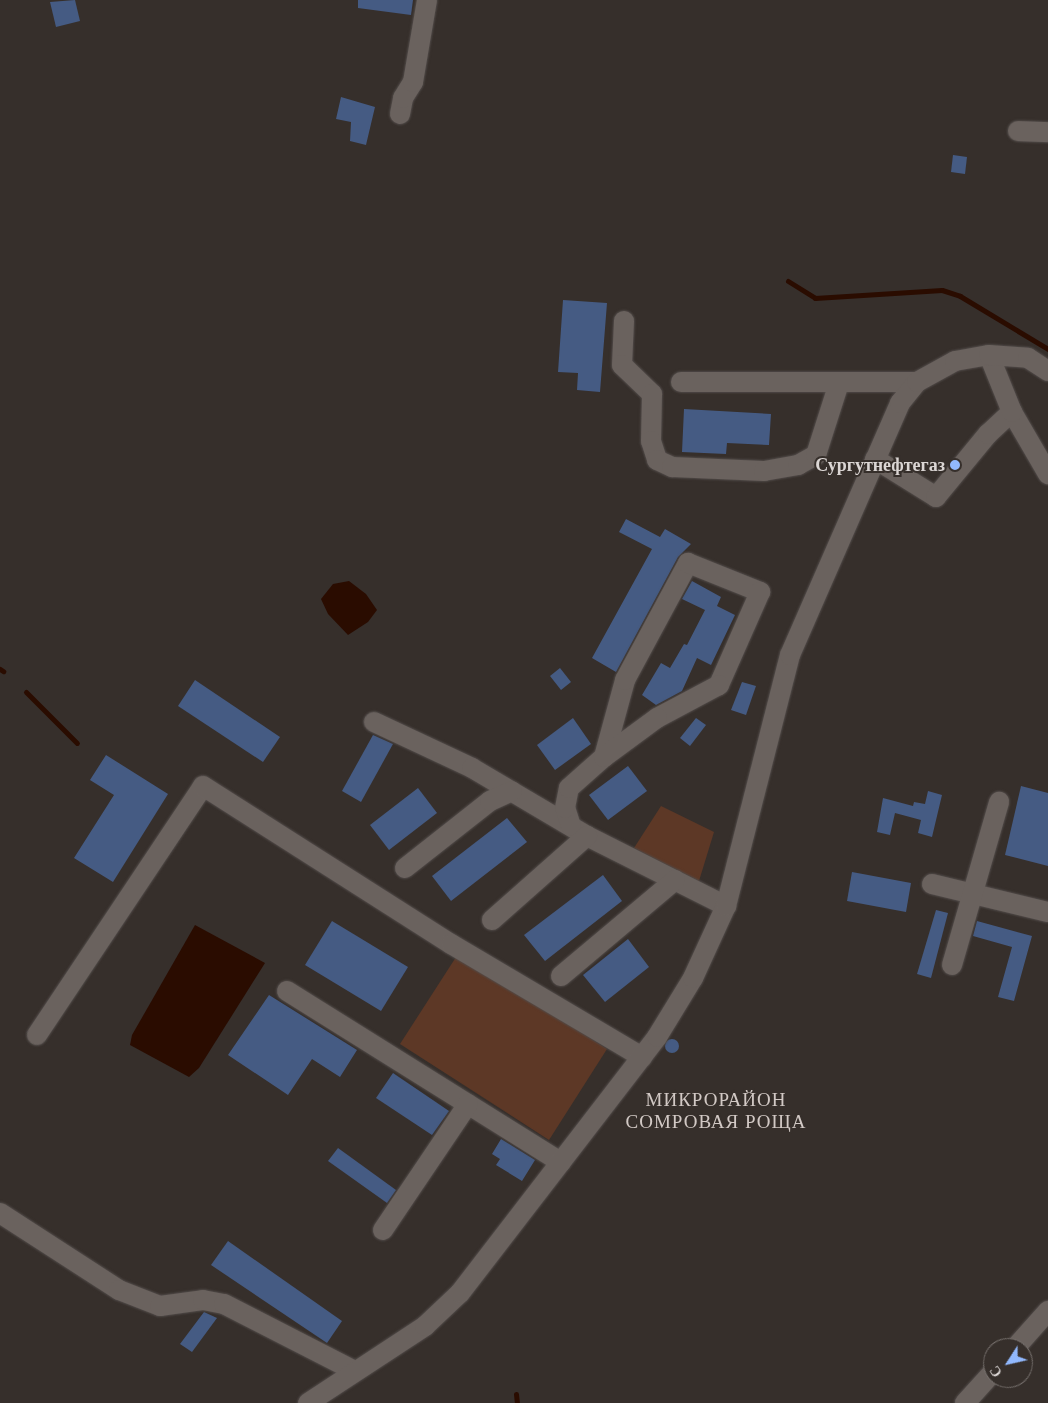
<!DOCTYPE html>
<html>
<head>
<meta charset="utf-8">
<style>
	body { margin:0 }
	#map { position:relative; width:1048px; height:1403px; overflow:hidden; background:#362f2b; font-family:Georgia,serif }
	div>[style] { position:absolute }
	.green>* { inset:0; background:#5d3826 }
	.water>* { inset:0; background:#2a0c00 }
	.stream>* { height:5px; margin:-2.5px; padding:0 2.5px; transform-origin:2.5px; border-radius:2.5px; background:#2a0c00 }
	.building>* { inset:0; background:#455b83 }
	.round { border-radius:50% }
	.roads { filter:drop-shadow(0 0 1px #524c4a) drop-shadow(0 0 1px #524c4a) }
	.minor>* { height:20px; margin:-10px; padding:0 10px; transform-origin:10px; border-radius:10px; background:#6a625e }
	.dots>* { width:14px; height:14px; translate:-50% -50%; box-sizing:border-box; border:2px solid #362f2b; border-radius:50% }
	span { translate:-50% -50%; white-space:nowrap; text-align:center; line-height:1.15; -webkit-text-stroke:4px #362f2b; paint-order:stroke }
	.poi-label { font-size:18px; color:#dbd6d4; font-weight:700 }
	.right { translate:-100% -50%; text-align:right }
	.neighbourhood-label { font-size:19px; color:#d2c9c5; letter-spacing:1px }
	.north { position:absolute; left:983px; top:1338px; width:50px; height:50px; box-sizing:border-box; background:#362f2b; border:1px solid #78726f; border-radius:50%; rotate:235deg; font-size:14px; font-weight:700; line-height:20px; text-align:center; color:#dbd6d4 }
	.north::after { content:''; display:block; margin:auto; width:18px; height:22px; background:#91b8fd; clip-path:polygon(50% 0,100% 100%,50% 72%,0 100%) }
</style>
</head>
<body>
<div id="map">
	<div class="green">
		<div style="clip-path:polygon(661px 806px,714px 832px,699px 881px,634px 848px)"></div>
		<div style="clip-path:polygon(458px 954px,607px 1049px,549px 1140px,400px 1044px)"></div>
	</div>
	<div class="water">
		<div style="clip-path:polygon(349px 581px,366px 594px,377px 610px,368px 622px,348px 635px,328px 614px,321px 599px,333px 584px)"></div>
		<div style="clip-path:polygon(195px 925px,265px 963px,199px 1068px,189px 1077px,130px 1045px,132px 1035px)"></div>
	</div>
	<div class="stream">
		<div style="left:788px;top:281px;width:32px;rotate:32deg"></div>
		<div style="left:815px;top:298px;width:127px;rotate:-3.6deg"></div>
		<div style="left:942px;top:290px;width:19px;rotate:18deg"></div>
		<div style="left:960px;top:296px;width:103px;rotate:31.1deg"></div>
		<div style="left:0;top:669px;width:4px;rotate:34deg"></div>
		<div style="left:26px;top:692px;width:72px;rotate:45deg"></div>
		<div style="left:516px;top:1394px;width:9px;rotate:84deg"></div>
	</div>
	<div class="building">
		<div style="clip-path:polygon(75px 0,80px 21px,56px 27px,50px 2px)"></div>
		<div style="clip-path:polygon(358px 0,413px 0,411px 15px,358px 8px)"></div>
		<div style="clip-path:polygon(341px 97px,375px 107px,366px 145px,350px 141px,351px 122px,336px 119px)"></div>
		<div style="clip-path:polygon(953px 155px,967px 157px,965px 174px,951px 172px)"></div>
		<div style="clip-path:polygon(563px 300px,607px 303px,600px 392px,577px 390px,578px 373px,558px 372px)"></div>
		<div style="clip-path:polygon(684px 409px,771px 414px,769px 445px,727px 443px,726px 454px,682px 452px)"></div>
		<div style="clip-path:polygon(626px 519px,660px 537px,665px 529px,691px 544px,678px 557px,616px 672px,592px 658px,652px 549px,619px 532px)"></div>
		<div style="clip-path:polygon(692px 581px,721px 597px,717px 606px,735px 615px,711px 665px,697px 658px,682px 691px,656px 705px,642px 695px,661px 663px,670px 668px,684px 644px,687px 645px,705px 610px,682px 599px)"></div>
		<div style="clip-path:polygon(560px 668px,571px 682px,561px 690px,550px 676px)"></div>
		<div style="clip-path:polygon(195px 680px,280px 737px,263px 762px,178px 706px)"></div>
		<div style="clip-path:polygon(742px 682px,756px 686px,746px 715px,731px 710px)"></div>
		<div style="clip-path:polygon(573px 718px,591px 744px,555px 770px,537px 745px)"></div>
		<div style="clip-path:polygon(696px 718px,706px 725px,690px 746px,680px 738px)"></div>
		<div style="clip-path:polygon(373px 735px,393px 744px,361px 802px,342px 791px)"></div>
		<div style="clip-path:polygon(106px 755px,168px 794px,113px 882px,74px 858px,114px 795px,90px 780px)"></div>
		<div style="clip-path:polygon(628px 766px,647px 791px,608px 820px,589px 795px)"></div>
		<div style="clip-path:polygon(1021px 786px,1048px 793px,1048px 866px,1005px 855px)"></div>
		<div style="clip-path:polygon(418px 788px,437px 813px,389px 850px,370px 825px)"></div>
		<div style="clip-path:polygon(928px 791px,942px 795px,932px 837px,918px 833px,921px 820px,895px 813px,890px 835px,877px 832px,883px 798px,913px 806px,914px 802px,925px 804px)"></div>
		<div style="clip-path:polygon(507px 818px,527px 842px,451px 901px,432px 876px)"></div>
		<div style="clip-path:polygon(852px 872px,911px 883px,906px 912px,847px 901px)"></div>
		<div style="clip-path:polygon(603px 875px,622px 901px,545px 961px,524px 935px)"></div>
		<div style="clip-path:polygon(936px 910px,948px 913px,931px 978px,917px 974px)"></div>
		<div style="clip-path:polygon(332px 921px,408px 967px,381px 1011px,305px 965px)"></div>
		<div style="clip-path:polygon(977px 921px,1032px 936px,1014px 1001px,998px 997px,1012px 947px,973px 936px)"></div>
		<div style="clip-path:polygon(628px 939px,649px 967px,605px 1002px,583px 975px)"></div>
		<div style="clip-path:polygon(269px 995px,357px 1050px,340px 1077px,312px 1059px,288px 1095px,228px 1055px)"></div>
		<div class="round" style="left:665px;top:1039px;width:14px;height:14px"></div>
		<div style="clip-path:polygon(393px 1073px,449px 1111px,432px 1135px,376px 1098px)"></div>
		<div style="clip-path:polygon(501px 1139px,535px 1160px,522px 1181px,496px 1165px,500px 1159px,492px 1154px)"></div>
		<div style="clip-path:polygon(338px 1148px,396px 1190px,387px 1203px,328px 1161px)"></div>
		<div style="clip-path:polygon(228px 1241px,342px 1321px,327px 1343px,211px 1265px)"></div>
		<div style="clip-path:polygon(204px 1312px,217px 1318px,192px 1352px,180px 1344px)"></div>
	</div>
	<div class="roads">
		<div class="minor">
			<div style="left:400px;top:114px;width:16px;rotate:-79deg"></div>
			<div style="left:403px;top:98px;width:19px;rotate:-58deg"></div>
			<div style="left:413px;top:82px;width:83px;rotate:-80.3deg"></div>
			<div style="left:1018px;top:131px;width:30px;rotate:2deg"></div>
			<div style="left:624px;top:321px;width:44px;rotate:92.6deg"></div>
			<div style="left:622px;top:365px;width:42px;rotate:44deg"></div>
			<div style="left:652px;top:394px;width:47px;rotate:91.2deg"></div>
			<div style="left:651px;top:441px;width:20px;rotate:72deg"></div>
			<div style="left:657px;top:460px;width:17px;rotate:25deg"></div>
			<div style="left:672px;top:467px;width:92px;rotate:2.5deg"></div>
			<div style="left:764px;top:471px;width:35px;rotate:-10deg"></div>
			<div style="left:798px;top:465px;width:21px;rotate:-29deg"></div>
			<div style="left:816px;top:455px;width:76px;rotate:-72.3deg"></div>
			<div style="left:681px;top:382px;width:236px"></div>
			<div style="left:1012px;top:412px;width:72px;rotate:59.9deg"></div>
			<div style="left:875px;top:459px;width:72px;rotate:31.9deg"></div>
			<div style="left:936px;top:497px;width:82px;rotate:-50.5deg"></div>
			<div style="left:988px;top:434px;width:33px;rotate:-43deg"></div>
			<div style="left:1012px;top:412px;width:61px;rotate:-112deg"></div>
			<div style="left:374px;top:722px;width:108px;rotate:25.1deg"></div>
			<div style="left:472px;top:768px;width:134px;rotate:30.6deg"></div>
			<div style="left:587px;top:836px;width:156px;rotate:26.7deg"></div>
			<div style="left:571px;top:826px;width:19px;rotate:-108deg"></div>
			<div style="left:565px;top:808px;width:20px;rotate:-79deg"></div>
			<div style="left:569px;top:788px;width:47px;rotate:-41.5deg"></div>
			<div style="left:604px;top:757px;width:80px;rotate:-74.7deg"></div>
			<div style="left:625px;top:680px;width:133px;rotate:-61.7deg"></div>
			<div style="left:688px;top:563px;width:78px;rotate:21.9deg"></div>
			<div style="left:760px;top:592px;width:102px;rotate:113.8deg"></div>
			<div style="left:719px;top:685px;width:70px;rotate:152deg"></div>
			<div style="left:657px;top:718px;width:66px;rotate:143.7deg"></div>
			<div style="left:405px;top:868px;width:108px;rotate:-38.2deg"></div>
			<div style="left:490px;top:801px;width:24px;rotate:-24deg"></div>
			<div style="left:932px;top:884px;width:119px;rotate:13.6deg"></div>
			<div style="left:492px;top:920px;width:127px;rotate:-41.5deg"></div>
			<div style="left:952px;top:965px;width:170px;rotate:-73.9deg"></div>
			<div style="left:561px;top:976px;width:149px;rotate:-40.1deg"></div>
			<div style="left:287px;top:991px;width:323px;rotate:32deg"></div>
			<div style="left:37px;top:1035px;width:299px;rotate:-56.3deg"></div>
			<div style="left:203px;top:786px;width:294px;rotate:32.5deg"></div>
			<div style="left:451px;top:944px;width:222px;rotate:30.6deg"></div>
			<div style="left:0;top:1213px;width:142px;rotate:32.9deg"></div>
			<div style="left:119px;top:1290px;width:44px;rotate:21.3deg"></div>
			<div style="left:160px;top:1306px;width:43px;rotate:-7.9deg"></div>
			<div style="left:203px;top:1300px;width:21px;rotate:11deg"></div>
			<div style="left:224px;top:1304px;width:145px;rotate:27.1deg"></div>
			<div style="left:383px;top:1230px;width:152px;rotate:-56deg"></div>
			<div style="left:1015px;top:1348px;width:50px;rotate:-48.3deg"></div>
			<div style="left:308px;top:1403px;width:140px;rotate:-33.3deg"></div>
			<div style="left:425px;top:1326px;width:48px;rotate:-43.3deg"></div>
			<div style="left:460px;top:1293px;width:323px;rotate:-52.4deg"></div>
			<div style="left:657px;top:1037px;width:69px;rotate:-58.6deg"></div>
			<div style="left:693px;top:978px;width:79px;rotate:-65.4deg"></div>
			<div style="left:726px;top:906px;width:259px;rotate:-75.7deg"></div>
			<div style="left:790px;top:655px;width:275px;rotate:-66.4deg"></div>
			<div style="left:900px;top:403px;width:27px;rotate:-51deg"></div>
			<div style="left:917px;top:382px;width:43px;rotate:-28.9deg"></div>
			<div style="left:955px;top:361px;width:35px;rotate:-10deg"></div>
			<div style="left:989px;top:355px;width:39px;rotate:4deg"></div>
			<div style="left:1028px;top:358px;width:24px;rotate:33deg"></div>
			<div style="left:965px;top:1403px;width:42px;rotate:-47.9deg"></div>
		</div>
	</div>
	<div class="dots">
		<div style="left:955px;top:465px;background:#91b8fd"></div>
	</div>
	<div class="poi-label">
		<span class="right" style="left:945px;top:465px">Сургутнефтегаз</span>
	</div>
	<div class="neighbourhood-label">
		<span style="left:716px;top:1111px">МИКРОРАЙОН<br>СОМРОВАЯ РОЩА</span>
	</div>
	<div class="north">С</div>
</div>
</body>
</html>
